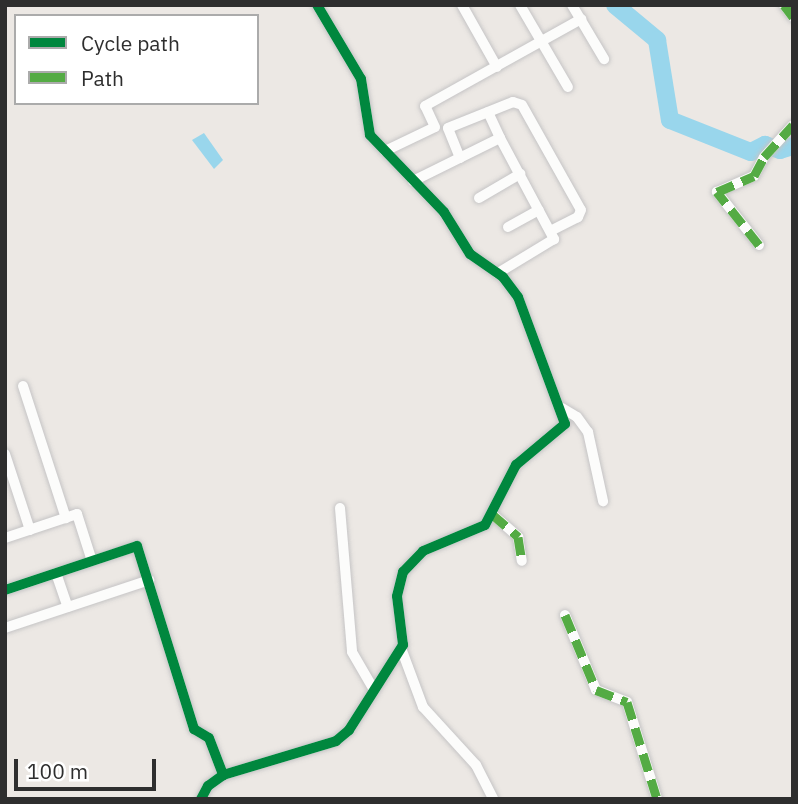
<!DOCTYPE html>
<html>
<head>
<meta charset="utf-8">
<style>
	body { margin:0 }
	#map { position:relative; width:798px; height:804px; overflow:hidden; background:#ece8e4; font-family:"IBM Plex Sans",sans-serif }
	div>[style] { position:absolute }
	.water>* { inset:0; background:#99d6ec }
	.river>* { height:18px; margin:-9px; padding:0 9px; transform-origin:9px; border-radius:9px; background:#99d6ec }
	.roads { filter:drop-shadow(0 0 2px #c5c4c5) drop-shadow(0 0 2px #c5c4c5) }
	.street>* { height:10px; margin:-5px; padding:0 5px; transform-origin:5px; border-radius:5px; background:#fcfcfb }
	.quiet>* { height:9px; margin-top:-4.5px; transform-origin:0; background:repeating-linear-gradient(90deg,#54ab44 0 18px,transparent 0 27px) }
	.cycleway>* { height:10px; margin:-5px; padding:0 5px; transform-origin:5px; border-radius:5px; background:#00873e }
	span { translate:-50% -50%; white-space:nowrap; text-align:center; line-height:1.15; -webkit-text-stroke:5px #fff; paint-order:stroke }
	.frame { position:absolute; inset:0; border:7px solid #2e2e2e; pointer-events:none }
	.legend { position:absolute; left:14px; top:14px; width:245px; height:91px; box-sizing:border-box; background:#fff; border:2px solid #ababab; margin:0; padding:9px 12px; list-style:none; font-size:21px; color:#2e2e2e }
	.legend li { display:flex; align-items:center; gap:14px; height:35px }
	.legend b { width:35px; border:2px solid #ababab }
	.scale { position:absolute; left:14px; top:759px; width:142px; height:32px; box-sizing:border-box; border:4px solid #2e2e2e; border-top:0; padding-left:9px; font-size:21px; line-height:24px; white-space:nowrap; color:#2e2e2e; -webkit-text-stroke:5px #fff; paint-order:stroke }
</style>
</head>
<body>
<div id="map">
	<div class="water">
		<div style="clip-path:polygon(204px 133px,223px 160px,214px 169px,192px 140px)"></div>
	</div>
	<div class="river">
		<div style="left:615px;top:5px;width:55px;rotate:39.8deg"></div>
		<div style="left:657px;top:40px;width:81px;rotate:80.8deg"></div>
		<div style="left:670px;top:120px;width:87px;rotate:21.6deg"></div>
		<div style="left:751px;top:152px;width:16px;rotate:-27deg"></div>
		<div style="left:765px;top:145px;width:16px;rotate:18deg"></div>
		<div style="left:780px;top:150px;width:14px;rotate:-17deg"></div>
	</div>
	<div class="roads">
		<div class="street">
			<div style="left:462px;top:5px;width:71px;rotate:60.6deg"></div>
			<div style="left:520px;top:5px;width:95px;rotate:59.7deg"></div>
			<div style="left:572px;top:5px;width:63px;rotate:59.3deg"></div>
			<div style="left:784px;top:5px;width:15px;rotate:53deg"></div>
			<div style="left:488px;top:112px;width:29px;rotate:65deg"></div>
			<div style="left:385px;top:151px;width:55px;rotate:-25.6deg"></div>
			<div style="left:435px;top:127px;width:23px;rotate:-115deg"></div>
			<div style="left:425px;top:106px;width:179px;rotate:-29.1deg"></div>
			<div style="left:460px;top:158px;width:32px;rotate:-112deg"></div>
			<div style="left:448px;top:128px;width:70px;rotate:-21.8deg"></div>
			<div style="left:513px;top:102px;width:9px;rotate:18deg"></div>
			<div style="left:522px;top:105px;width:120px;rotate:60.7deg"></div>
			<div style="left:581px;top:210px;width:8px;rotate:113deg"></div>
			<div style="left:578px;top:217px;width:31px;rotate:153deg"></div>
			<div style="left:413px;top:181px;width:97px;rotate:-26.3deg"></div>
			<div style="left:500px;top:138px;width:115px;rotate:61.9deg"></div>
			<div style="left:554px;top:239px;width:66px;rotate:148.7deg"></div>
			<div style="left:479px;top:198px;width:48px;rotate:-30.3deg"></div>
			<div style="left:508px;top:227px;width:35px;rotate:-29deg"></div>
			<div style="left:759px;top:245px;width:68px;rotate:-128.4deg"></div>
			<div style="left:717px;top:192px;width:40px;rotate:-23.4deg"></div>
			<div style="left:754px;top:176px;width:21px;rotate:-62deg"></div>
			<div style="left:764px;top:157px;width:43px;rotate:-47.8deg"></div>
			<div style="left:23px;top:386px;width:139px;rotate:72deg"></div>
			<div style="left:562px;top:408px;width:17px;rotate:31deg"></div>
			<div style="left:577px;top:417px;width:19px;rotate:54deg"></div>
			<div style="left:588px;top:432px;width:71px;rotate:77.7deg"></div>
			<div style="left:5px;top:454px;width:80px;rotate:71.8deg"></div>
			<div style="left:340px;top:508px;width:144px;rotate:85.2deg"></div>
			<div style="left:352px;top:652px;width:44px;rotate:59.9deg"></div>
			<div style="left:492px;top:514px;width:35px;rotate:41deg"></div>
			<div style="left:518px;top:537px;width:24px;rotate:81deg"></div>
			<div style="left:5px;top:538px;width:76px;rotate:-18.4deg"></div>
			<div style="left:77px;top:514px;width:49px;rotate:72.3deg"></div>
			<div style="left:56px;top:573px;width:36px;rotate:71deg"></div>
			<div style="left:5px;top:590px;width:139px;rotate:-18.4deg"></div>
			<div style="left:137px;top:546px;width:192px;rotate:72.7deg"></div>
			<div style="left:194px;top:729px;width:17px;rotate:31deg"></div>
			<div style="left:209px;top:738px;width:40px;rotate:69deg"></div>
			<div style="left:565px;top:615px;width:81px;rotate:67.5deg"></div>
			<div style="left:596px;top:690px;width:33px;rotate:21deg"></div>
			<div style="left:627px;top:702px;width:102px;rotate:72.8deg"></div>
			<div style="left:5px;top:628px;width:152px;rotate:-18.4deg"></div>
			<div style="left:401px;top:648px;width:63px;rotate:69.6deg"></div>
			<div style="left:423px;top:707px;width:79px;rotate:47.6deg"></div>
			<div style="left:476px;top:765px;width:38px;rotate:63deg"></div>
			<div style="left:201px;top:799px;width:15px;rotate:-62deg"></div>
			<div style="left:208px;top:786px;width:19px;rotate:-36deg"></div>
			<div style="left:223px;top:775px;width:118px;rotate:-16.7deg"></div>
			<div style="left:336px;top:741px;width:17px;rotate:-40deg"></div>
			<div style="left:349px;top:730px;width:101px;rotate:-57.6deg"></div>
			<div style="left:403px;top:645px;width:49px;rotate:-97deg"></div>
			<div style="left:397px;top:596px;width:25px;rotate:-76deg"></div>
			<div style="left:403px;top:572px;width:29px;rotate:-46deg"></div>
			<div style="left:423px;top:551px;width:67px;rotate:-22.8deg"></div>
			<div style="left:485px;top:525px;width:68px;rotate:-62.7deg"></div>
			<div style="left:516px;top:465px;width:64px;rotate:-39.9deg"></div>
			<div style="left:565px;top:424px;width:135px;rotate:-110.3deg"></div>
			<div style="left:518px;top:297px;width:25px;rotate:-127deg"></div>
			<div style="left:503px;top:277px;width:40px;rotate:-145.1deg"></div>
			<div style="left:470px;top:254px;width:49px;rotate:-121.8deg"></div>
			<div style="left:444px;top:212px;width:107px;rotate:-133.9deg"></div>
			<div style="left:370px;top:135px;width:57px;rotate:-99.1deg"></div>
			<div style="left:361px;top:79px;width:86px;rotate:-120.7deg"></div>
		</div>
	</div>
	<div class="quiet">
		<div style="left:784px;top:5px;width:15px;rotate:53deg"></div>
		<div style="left:759px;top:245px;width:68px;rotate:-128.4deg"></div>
		<div style="left:717px;top:192px;width:40px;rotate:-23.4deg"></div>
		<div style="left:754px;top:176px;width:21px;rotate:-62deg"></div>
		<div style="left:764px;top:157px;width:43px;rotate:-47.8deg"></div>
		<div style="left:492px;top:514px;width:35px;rotate:41deg"></div>
		<div style="left:518px;top:537px;width:24px;rotate:81deg"></div>
		<div style="left:565px;top:615px;width:81px;rotate:67.5deg"></div>
		<div style="left:596px;top:690px;width:33px;rotate:21deg"></div>
		<div style="left:627px;top:702px;width:102px;rotate:72.8deg"></div>
	</div>
	<div class="cycleway">
		<div style="left:5px;top:590px;width:139px;rotate:-18.4deg"></div>
		<div style="left:137px;top:546px;width:192px;rotate:72.7deg"></div>
		<div style="left:194px;top:729px;width:17px;rotate:31deg"></div>
		<div style="left:209px;top:738px;width:40px;rotate:69deg"></div>
		<div style="left:201px;top:799px;width:15px;rotate:-62deg"></div>
		<div style="left:208px;top:786px;width:19px;rotate:-36deg"></div>
		<div style="left:223px;top:775px;width:118px;rotate:-16.7deg"></div>
		<div style="left:336px;top:741px;width:17px;rotate:-40deg"></div>
		<div style="left:349px;top:730px;width:101px;rotate:-57.6deg"></div>
		<div style="left:403px;top:645px;width:49px;rotate:-97deg"></div>
		<div style="left:397px;top:596px;width:25px;rotate:-76deg"></div>
		<div style="left:403px;top:572px;width:29px;rotate:-46deg"></div>
		<div style="left:423px;top:551px;width:67px;rotate:-22.8deg"></div>
		<div style="left:485px;top:525px;width:68px;rotate:-62.7deg"></div>
		<div style="left:516px;top:465px;width:64px;rotate:-39.9deg"></div>
		<div style="left:565px;top:424px;width:135px;rotate:-110.3deg"></div>
		<div style="left:518px;top:297px;width:25px;rotate:-127deg"></div>
		<div style="left:503px;top:277px;width:40px;rotate:-145.1deg"></div>
		<div style="left:470px;top:254px;width:49px;rotate:-121.8deg"></div>
		<div style="left:444px;top:212px;width:107px;rotate:-133.9deg"></div>
		<div style="left:370px;top:135px;width:57px;rotate:-99.1deg"></div>
		<div style="left:361px;top:79px;width:86px;rotate:-120.7deg"></div>
	</div>
	<div class="frame"></div>
	<ul class="legend">
	<li><b style="height:9px;background:#00873e"></b>Cycle path</li>
	<li><b style="height:9px;background:#54ab44"></b>Path</li>
	</ul>
	<div class="scale">100 m</div>
</div>
</body>
</html>
